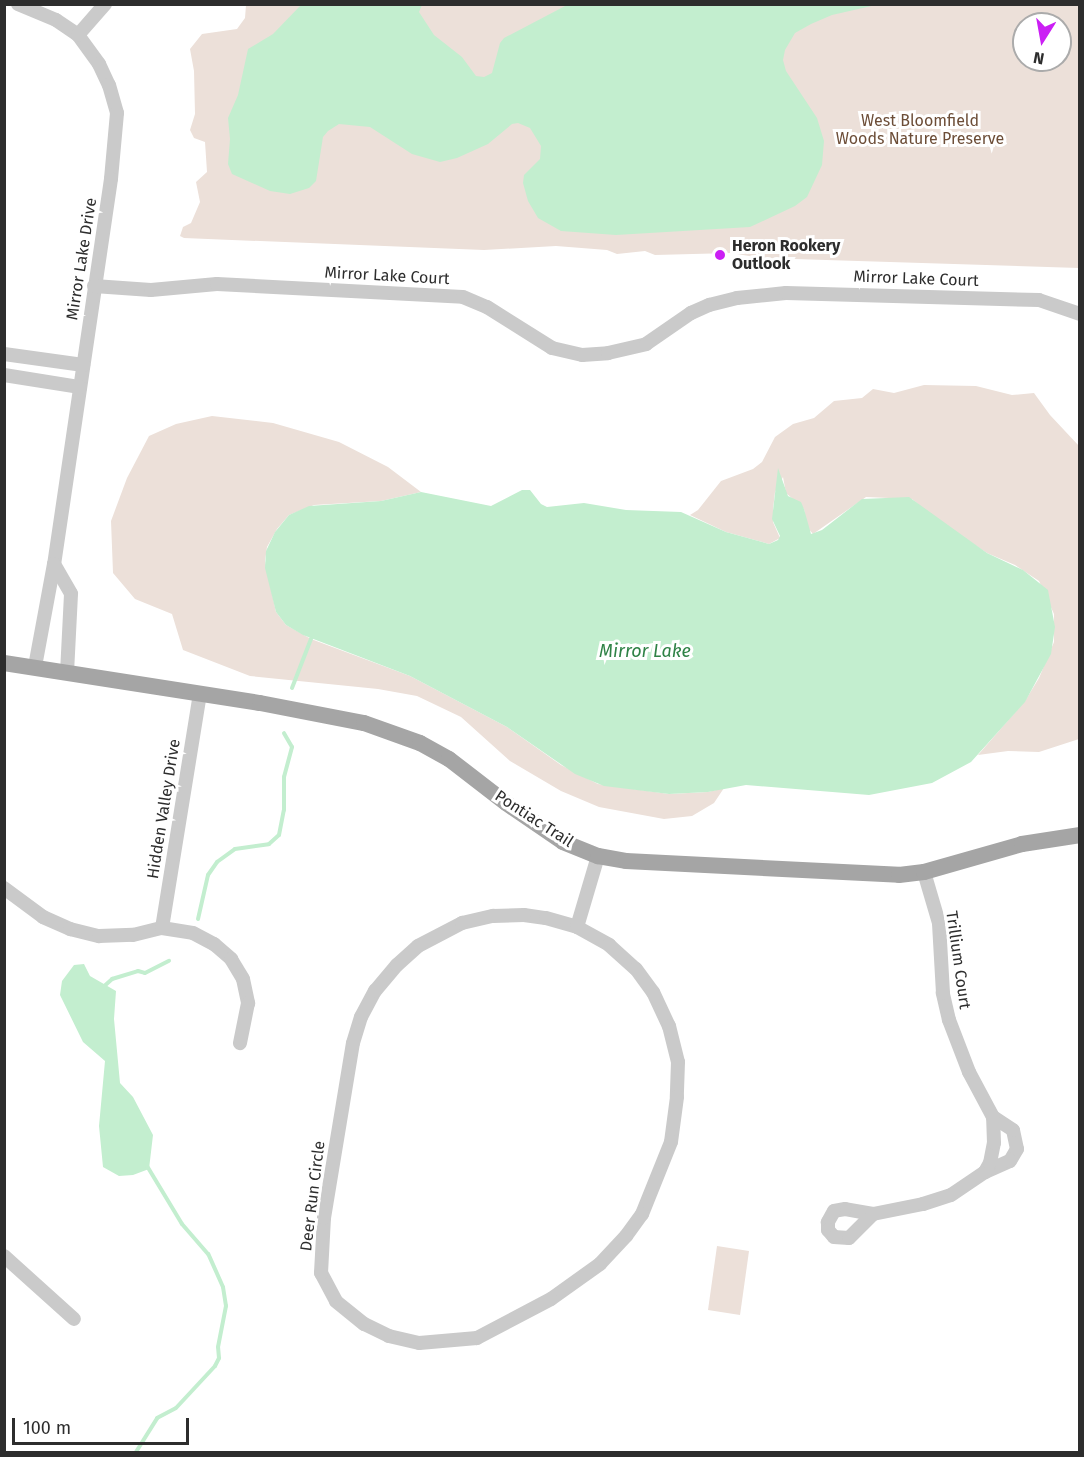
<!DOCTYPE html>
<html>
<head>
<meta charset="utf-8">
<style>
	body { margin:0 }
	#map { position:relative; width:1084px; height:1457px; overflow:hidden; background:#fff; font-family:"Fira Sans",sans-serif }
	div>[style] { position:absolute }
	.green>* { inset:0; background:#ece0d9 }
	.water>* { inset:0; background:#c3eecf }
	.stream>* { height:4px; margin:-2px; padding:0 2px; transform-origin:2px; border-radius:2px; background:#c3eecf }
	.minor>* { height:14px; margin:-7px; padding:0 7px; transform-origin:7px; border-radius:7px; background:#cacaca }
	.major>* { height:16px; margin:-8px; padding:0 8px; transform-origin:8px; border-radius:8px; background:#a5a5a5 }
	.dots>* { width:16px; height:16px; translate:-50% -50%; box-sizing:border-box; border:3px solid #fff; border-radius:50% }
	span { translate:-50% -50%; white-space:nowrap; text-align:center; line-height:1.15; -webkit-text-stroke:6px #fff; paint-order:stroke }
	.park-label { font-size:16px; color:#6c4d37 }
	.poi-label { font-size:16px; color:#2d2d2d; font-weight:700 }
	.left { translate:0 -50%; text-align:left }
	.street-label { font-size:16px; color:#2d2d2d }
	.water-label { font-size:18px; color:#2f8246; font-style:italic }
	.frame { position:absolute; inset:0; border:6px solid #2d2d2d; pointer-events:none }
	.north { position:absolute; left:1012px; top:12px; width:60px; height:60px; box-sizing:border-box; background:#fff; border:2px solid #ababab; border-radius:50%; rotate:191deg; font-size:16px; font-weight:700; line-height:24px; text-align:center; color:#2d2d2d }
	.north::after { content:''; display:block; margin:auto; width:21px; height:27px; background:#cb1ff4; clip-path:polygon(50% 0,100% 100%,50% 72%,0 100%) }
	.scale { position:absolute; left:12px; top:1418px; width:177px; height:27px; box-sizing:border-box; border:3px solid #2d2d2d; border-top:0; padding-left:8px; font-size:18px; line-height:21px; white-space:nowrap; color:#2d2d2d; -webkit-text-stroke:4px #fff; paint-order:stroke }
</style>
</head>
<body>
<div id="map">
	<div class="green">
		<div style="clip-path:polygon(evenodd,246px 5px,1079px 5px,1079px 268px,761px 258px,731px 253px,655px 255px,645px 251px,617px 254px,607px 250px,556px 246px,484px 250px,184px 238px,180px 236px,183px 227px,191px 223px,200px 202px,196px 182px,207px 172px,205px 142px,194px 138px,190px 130px,195px 114px,194px 71px,190px 49px,202px 34px,237px 29px,245px 18px,246px 5px,1024px 24px,1060px 24px,1060px 60px,1024px 60px,1024px 24px)"></div>
		<div style="clip-path:polygon(924px 385px,976px 386px,1012px 395px,1034px 393px,1050px 415px,1079px 446px,1079px 739px,1039px 752px,1008px 751px,978px 755px,1025px 701px,1039px 678px,1054px 642px,1054px 614px,1039px 581px,1015px 565px,987px 553px,937px 520px,912px 499px,866px 497px,813px 534px,807px 527px,804px 509px,786px 493px,783px 477px,775px 492px,773px 509px,773px 522px,780px 538px,769px 544px,726px 532px,690px 515px,698px 510px,721px 481px,753px 469px,762px 462px,775px 437px,793px 424px,814px 418px,834px 401px,862px 398px,873px 389px,894px 393px)"></div>
		<div style="clip-path:polygon(212px 416px,273px 423px,339px 442px,388px 467px,421px 492px,381px 501px,314px 505px,289px 515px,277px 529px,267px 547px,265px 561px,276px 612px,286px 625px,311px 639px,410px 676px,507px 727px,561px 765px,598px 784px,669px 794px,708px 792px,724px 788px,714px 803px,692px 816px,664px 819px,599px 807px,561px 791px,510px 761px,461px 717px,417px 696px,378px 689px,250px 676px,183px 650px,172px 614px,135px 599px,113px 573px,111px 521px,127px 478px,149px 436px,176px 424px)"></div>
		<div style="clip-path:polygon(717px 1246px,749px 1251px,740px 1315px,708px 1310px)"></div>
	</div>
	<div class="water">
		<div style="clip-path:polygon(301px 5px,422px 5px,419px 12px,434px 35px,462px 57px,476px 76px,484px 77px,492px 73px,500px 43px,504px 38px,567px 5px,876px 5px,832px 15px,811px 24px,795px 33px,785px 50px,783px 60px,786px 71px,817px 118px,824px 141px,822px 165px,807px 197px,795px 206px,750px 227px,616px 235px,561px 231px,538px 218px,528px 201px,523px 183px,524px 175px,540px 159px,541px 146px,530px 128px,518px 123px,512px 124px,488px 144px,457px 158px,440px 162px,412px 154px,370px 127px,339px 124px,328px 131px,323px 137px,316px 181px,309px 188px,290px 194px,270px 191px,232px 174px,228px 164px,230px 139px,228px 118px,238px 95px,248px 49px,273px 34px)"></div>
		<div style="clip-path:polygon(778px 468px,788px 496px,801px 502px,804px 509px,811px 534px,822px 530px,862px 499px,909px 497px,987px 553px,1023px 570px,1048px 590px,1055px 627px,1051px 654px,1025px 702px,971px 762px,932px 783px,869px 795px,746px 785px,708px 792px,669px 794px,604px 786px,575px 774px,507px 727px,410px 676px,303px 635px,286px 625px,276px 612px,265px 568px,266px 551px,275px 532px,289px 515px,309px 506px,381px 501px,421px 492px,491px 506px,522px 490px,530px 490px,541px 504px,547px 507px,584px 503px,626px 510px,681px 512px,726px 532px,769px 544px,778px 540px,780px 536px,772px 519px)"></div>
		<div style="clip-path:polygon(84px 964px,90px 976px,116px 991px,114px 1019px,120px 1083px,133px 1097px,153px 1135px,149px 1169px,133px 1175px,119px 1176px,103px 1167px,99px 1126px,105px 1061px,83px 1042px,60px 995px,62px 981px,74px 965px)"></div>
	</div>
	<div class="stream">
		<div style="left:292px;top:688px;width:53px;rotate:-68.8deg"></div>
		<div style="left:198px;top:919px;width:45px;rotate:-77.2deg"></div>
		<div style="left:208px;top:875px;width:16px;rotate:-55deg"></div>
		<div style="left:217px;top:862px;width:22px;rotate:-36deg"></div>
		<div style="left:235px;top:849px;width:34px;rotate:-8deg"></div>
		<div style="left:269px;top:844px;width:13px;rotate:-42deg"></div>
		<div style="left:279px;top:835px;width:25px;rotate:-79deg"></div>
		<div style="left:284px;top:810px;width:33px;rotate:-90deg"></div>
		<div style="left:284px;top:777px;width:31px;rotate:-75deg"></div>
		<div style="left:292px;top:747px;width:16px;rotate:-120deg"></div>
		<div style="left:101px;top:989px;width:15px;rotate:-42deg"></div>
		<div style="left:112px;top:979px;width:27px;rotate:-17deg"></div>
		<div style="left:138px;top:971px;width:7px;rotate:16deg"></div>
		<div style="left:145px;top:973px;width:27px;rotate:-27deg"></div>
		<div style="left:136px;top:1452px;width:40px;rotate:-58deg"></div>
		<div style="left:157px;top:1418px;width:21px;rotate:-28deg"></div>
		<div style="left:176px;top:1408px;width:57px;rotate:-47.1deg"></div>
		<div style="left:215px;top:1366px;width:9px;rotate:-63deg"></div>
		<div style="left:219px;top:1358px;width:11px;rotate:-95deg"></div>
		<div style="left:218px;top:1347px;width:42px;rotate:-79deg"></div>
		<div style="left:226px;top:1306px;width:19px;rotate:-99deg"></div>
		<div style="left:223px;top:1287px;width:36px;rotate:-114deg"></div>
		<div style="left:208px;top:1254px;width:40px;rotate:-131deg"></div>
		<div style="left:182px;top:1224px;width:68px;rotate:-121.1deg"></div>
	</div>
	<div class="minor">
		<div style="left:18px;top:4px;width:41px;rotate:22.8deg"></div>
		<div style="left:56px;top:20px;width:27px;rotate:34deg"></div>
		<div style="left:78px;top:35px;width:36px;rotate:54deg"></div>
		<div style="left:99px;top:64px;width:23px;rotate:65deg"></div>
		<div style="left:109px;top:85px;width:29px;rotate:74deg"></div>
		<div style="left:117px;top:113px;width:66px;rotate:95.2deg"></div>
		<div style="left:111px;top:179px;width:389px;rotate:98.4deg"></div>
		<div style="left:54px;top:564px;width:105px;rotate:100.5deg"></div>
		<div style="left:78px;top:35px;width:41px;rotate:-48.9deg"></div>
		<div style="left:94px;top:286px;width:57px;rotate:4deg"></div>
		<div style="left:151px;top:290px;width:66px;rotate:-5.2deg"></div>
		<div style="left:217px;top:284px;width:246px;rotate:3deg"></div>
		<div style="left:463px;top:297px;width:26px;rotate:23deg"></div>
		<div style="left:487px;top:307px;width:77px;rotate:32.2deg"></div>
		<div style="left:552px;top:348px;width:31px;rotate:13deg"></div>
		<div style="left:582px;top:355px;width:26px;rotate:-4deg"></div>
		<div style="left:608px;top:353px;width:39px;rotate:-13deg"></div>
		<div style="left:646px;top:344px;width:55px;rotate:-34.6deg"></div>
		<div style="left:691px;top:313px;width:20px;rotate:-24deg"></div>
		<div style="left:709px;top:305px;width:29px;rotate:-14deg"></div>
		<div style="left:737px;top:298px;width:49px;rotate:-5.8deg"></div>
		<div style="left:786px;top:293px;width:253px;rotate:1.6deg"></div>
		<div style="left:1039px;top:300px;width:43px;rotate:18.9deg"></div>
		<div style="left:4px;top:354px;width:80px;rotate:7.9deg"></div>
		<div style="left:4px;top:375px;width:77px;rotate:9deg"></div>
		<div style="left:54px;top:564px;width:34px;rotate:60deg"></div>
		<div style="left:71px;top:594px;width:78px;rotate:92.9deg"></div>
		<div style="left:4px;top:888px;width:49px;rotate:36.6deg"></div>
		<div style="left:43px;top:917px;width:30px;rotate:24deg"></div>
		<div style="left:70px;top:929px;width:30px;rotate:14deg"></div>
		<div style="left:99px;top:936px;width:34px;rotate:-2deg"></div>
		<div style="left:133px;top:935px;width:30px;rotate:-14deg"></div>
		<div style="left:162px;top:928px;width:31px;rotate:9deg"></div>
		<div style="left:193px;top:933px;width:24px;rotate:28deg"></div>
		<div style="left:214px;top:944px;width:23px;rotate:41deg"></div>
		<div style="left:231px;top:959px;width:23px;rotate:59deg"></div>
		<div style="left:243px;top:979px;width:25px;rotate:78deg"></div>
		<div style="left:248px;top:1003px;width:41px;rotate:101.3deg"></div>
		<div style="left:524px;top:915px;width:22px;rotate:8deg"></div>
		<div style="left:546px;top:918px;width:32px;rotate:16deg"></div>
		<div style="left:577px;top:927px;width:37px;rotate:29deg"></div>
		<div style="left:609px;top:945px;width:36px;rotate:42deg"></div>
		<div style="left:636px;top:969px;width:29px;rotate:54deg"></div>
		<div style="left:653px;top:992px;width:38px;rotate:65deg"></div>
		<div style="left:669px;top:1026px;width:37px;rotate:76deg"></div>
		<div style="left:678px;top:1062px;width:35px;rotate:92deg"></div>
		<div style="left:677px;top:1097px;width:45px;rotate:97.6deg"></div>
		<div style="left:671px;top:1142px;width:78px;rotate:111.9deg"></div>
		<div style="left:642px;top:1214px;width:27px;rotate:126deg"></div>
		<div style="left:626px;top:1236px;width:38px;rotate:133deg"></div>
		<div style="left:600px;top:1264px;width:60px;rotate:144.5deg"></div>
		<div style="left:551px;top:1299px;width:84px;rotate:152.2deg"></div>
		<div style="left:477px;top:1338px;width:58px;rotate:175.1deg"></div>
		<div style="left:419px;top:1343px;width:31px;rotate:-167deg"></div>
		<div style="left:389px;top:1336px;width:28px;rotate:-154deg"></div>
		<div style="left:364px;top:1324px;width:36px;rotate:-141deg"></div>
		<div style="left:336px;top:1301px;width:32px;rotate:-118deg"></div>
		<div style="left:321px;top:1273px;width:55px;rotate:-86.9deg"></div>
		<div style="left:324px;top:1218px;width:177px;rotate:-80.6deg"></div>
		<div style="left:353px;top:1043px;width:27px;rotate:-73deg"></div>
		<div style="left:361px;top:1017px;width:30px;rotate:-62deg"></div>
		<div style="left:375px;top:991px;width:34px;rotate:-50deg"></div>
		<div style="left:397px;top:965px;width:28px;rotate:-42deg"></div>
		<div style="left:418px;top:946px;width:50px;rotate:-27.6deg"></div>
		<div style="left:462px;top:923px;width:32px;rotate:-13deg"></div>
		<div style="left:493px;top:916px;width:31px;rotate:-2deg"></div>
		<div style="left:577px;top:927px;width:74px;rotate:-73.5deg"></div>
		<div style="left:162px;top:928px;width:237px;rotate:-80.8deg"></div>
		<div style="left:985px;top:1172px;width:27px;rotate:-24deg"></div>
		<div style="left:1010px;top:1161px;width:14px;rotate:-60deg"></div>
		<div style="left:1017px;top:1149px;width:19px;rotate:-102deg"></div>
		<div style="left:1013px;top:1130px;width:24px;rotate:-147deg"></div>
		<div style="left:873px;top:1214px;width:28px;rotate:-170deg"></div>
		<div style="left:845px;top:1209px;width:11px;rotate:170deg"></div>
		<div style="left:834px;top:1211px;width:13px;rotate:119deg"></div>
		<div style="left:828px;top:1222px;width:8px;rotate:90deg"></div>
		<div style="left:828px;top:1230px;width:9px;rotate:49deg"></div>
		<div style="left:834px;top:1237px;width:15px;rotate:4deg"></div>
		<div style="left:849px;top:1238px;width:34px;rotate:-45deg"></div>
		<div style="left:873px;top:1214px;width:51px;rotate:-11.3deg"></div>
		<div style="left:923px;top:1204px;width:29px;rotate:-18deg"></div>
		<div style="left:951px;top:1195px;width:41px;rotate:-34.1deg"></div>
		<div style="left:985px;top:1172px;width:10px;rotate:-61deg"></div>
		<div style="left:990px;top:1163px;width:20px;rotate:-79deg"></div>
		<div style="left:994px;top:1143px;width:26px;rotate:-92deg"></div>
		<div style="left:993px;top:1117px;width:51px;rotate:-118.1deg"></div>
		<div style="left:969px;top:1072px;width:56px;rotate:-111deg"></div>
		<div style="left:949px;top:1020px;width:28px;rotate:-103deg"></div>
		<div style="left:943px;top:993px;width:70px;rotate:-93.3deg"></div>
		<div style="left:939px;top:923px;width:53px;rotate:-106.4deg"></div>
		<div style="left:4px;top:1256px;width:94px;rotate:42deg"></div>
	</div>
	<div class="major">
		<div style="left:4px;top:663px;width:259px;rotate:8.9deg"></div>
		<div style="left:260px;top:703px;width:106px;rotate:10.9deg"></div>
		<div style="left:364px;top:723px;width:59px;rotate:19.7deg"></div>
		<div style="left:420px;top:743px;width:33px;rotate:29deg"></div>
		<div style="left:449px;top:759px;width:72px;rotate:37.7deg"></div>
		<div style="left:506px;top:803px;width:69px;rotate:34.4deg"></div>
		<div style="left:563px;top:842px;width:38px;rotate:22deg"></div>
		<div style="left:598px;top:856px;width:28px;rotate:10deg"></div>
		<div style="left:626px;top:861px;width:273px;rotate:2.9deg"></div>
		<div style="left:899px;top:875px;width:25px;rotate:-7deg"></div>
		<div style="left:924px;top:872px;width:102px;rotate:-15.9deg"></div>
		<div style="left:1022px;top:844px;width:59px;rotate:-8.8deg"></div>
	</div>
	<div class="dots">
		<div style="left:720px;top:255px;background:#cb1ff4"></div>
	</div>
	<div class="park-label">
		<span style="left:920px;top:130px">West Bloomfield<br>Woods Nature Preserve</span>
	</div>
	<div class="poi-label">
		<span class="left" style="left:732px;top:255px">Heron Rookery<br>Outlook</span>
	</div>
	<div class="street-label">
		<span style="left:82px;top:259px;rotate:-81deg">Mirror Lake Drive</span>
		<span style="left:387px;top:276px;rotate:3deg">Mirror Lake Court</span>
		<span style="left:916px;top:279px;rotate:2deg">Mirror Lake Court</span>
		<span style="left:164px;top:809px;rotate:-81deg">Hidden Valley Drive</span>
		<span style="left:534px;top:819px;rotate:33deg">Pontiac Trail</span>
		<span style="left:958px;top:960px;rotate:82deg">Trillium Court</span>
		<span style="left:313px;top:1196px;rotate:-83deg">Deer Run Circle</span>
	</div>
	<div class="water-label">
		<span style="left:645px;top:651px">Mirror Lake</span>
	</div>
	<div class="frame"></div>
	<div class="north">N</div>
	<div class="scale">100 m</div>
</div>
</body>
</html>
